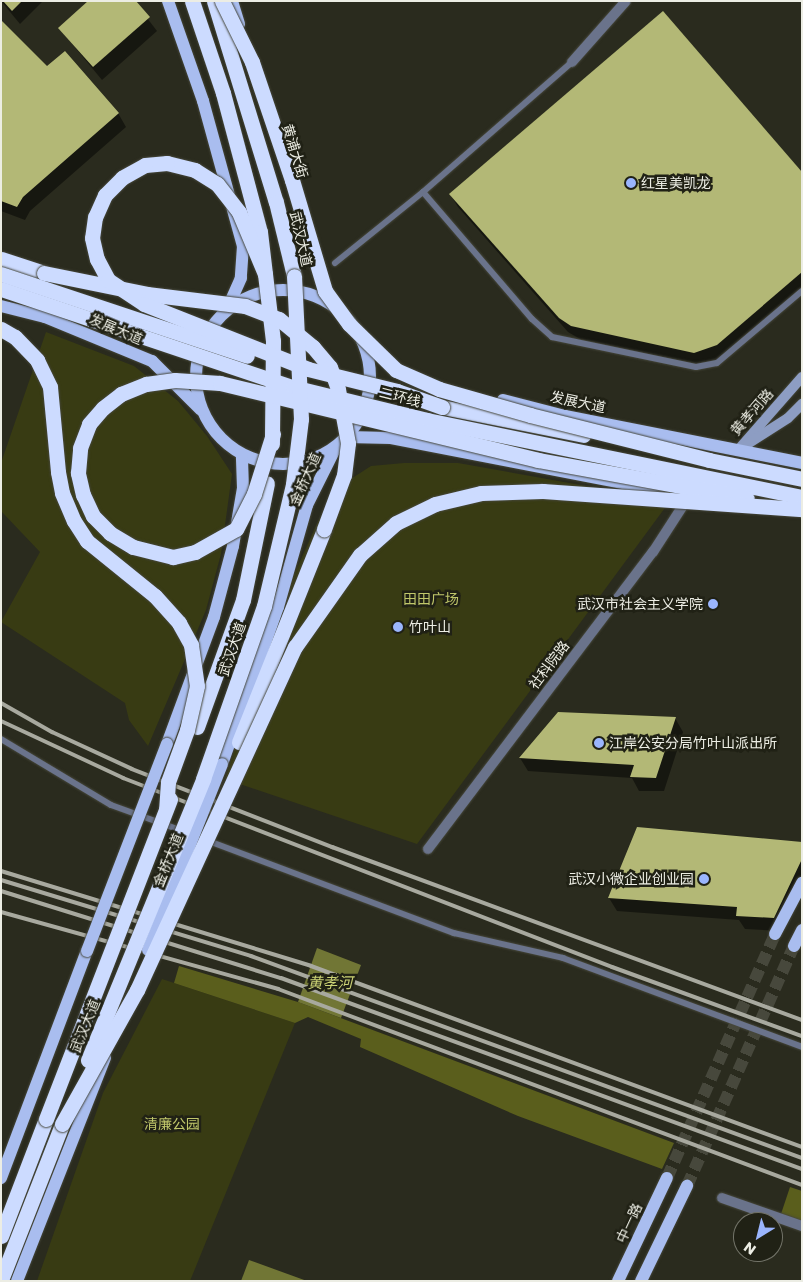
<!DOCTYPE html>
<html>
<head>
<meta charset="utf-8">
<style>
	body { margin:0 }
	#map { position:relative; width:803px; height:1282px; overflow:hidden; background:#2a2b1e; font-family:Poppins,"Noto Sans SC",sans-serif }
	div>[style] { position:absolute }
	.green>* { inset:0; background:#383b13 }
	.forest>* { inset:0; background:#5a5e1c }
	.water>* { inset:0; background:#717635 }
	.shadow>* { inset:0; background:#0007 }
	.building>* { inset:0; background:#b3b876 }
	.primary-tunnel>* { height:12px; margin-top:-6px; transform-origin:0; background:repeating-linear-gradient(90deg,#47483c 0 12px,transparent 0 18px) }
	.roads { filter:drop-shadow(0 0 1px #45463a) drop-shadow(0 0 1px #45463a) }
	.lane>* { height:6px; margin:-3px; padding:0 3px; transform-origin:3px; border-radius:3px; background:#6a738b }
	.street>* { height:10px; margin:-5px; padding:0 5px; transform-origin:5px; border-radius:5px; background:#6a738b }
	.secondary>* { height:10px; margin:-5px; padding:0 5px; transform-origin:5px; border-radius:5px; background:#8d9dc3 }
	.primary>* { height:12px; margin:-6px; padding:0 6px; transform-origin:6px; border-radius:6px; background:#a9bdef }
	.primary>.ring { margin:-6px; padding:0; box-sizing:content-box; background:none; border:12px solid #a9bdef; border-radius:50% }
	.highway>* { height:15px; margin:-7.5px; padding:0 7.5px; transform-origin:7.5px; border-radius:7.5px; background:#ccdbff }
	.rail>* { height:4px; margin:-2px; padding:0 2px; transform-origin:2px; border-radius:2px; background:#a8a99f }
	.bridges { filter:drop-shadow(0 0 1px #45463a) drop-shadow(0 0 1px #45463a) }
	.primary-bridge>* { height:12px; margin:-6px; padding:0 6px; transform-origin:6px; border-radius:6px; background:#a9bdef }
	.highway-bridge>* { height:15px; margin:-7.5px; padding:0 7.5px; transform-origin:7.5px; border-radius:7.5px; background:#ccdbff }
	.dots>* { width:14px; height:14px; translate:-50% -50%; box-sizing:border-box; border:2px solid #202115; border-radius:50% }
	span { translate:-50% -50%; white-space:nowrap; text-align:center; line-height:1.15; -webkit-text-stroke:5px #202115; paint-order:stroke }
	.street-label { font-size:14px; color:#ecede4 }
	.poi-label { font-size:14px; color:#ecede4 }
	.left { translate:0 -50%; text-align:left }
	.right { translate:-100% -50%; text-align:right }
	.park-label { font-size:14px; color:#c0c76a }
	.water-label { font-size:15px; color:#cbd275; font-style:italic }
	.frame { position:absolute; inset:0; border:2px solid #ecede4; pointer-events:none }
	.north { position:absolute; left:733px; top:1212px; width:50px; height:50px; box-sizing:border-box; background:#202115; border:1px solid #727368; border-radius:50%; rotate:216deg; font-size:14px; font-weight:700; line-height:20px; text-align:center; color:#ecede4 }
	.north::after { content:''; display:block; margin:auto; width:18px; height:22px; background:#9ab5fd; clip-path:polygon(50% 0,100% 100%,50% 72%,0 100%) }
</style>
</head>
<body>
<div id="map">
	<div class="green">
		<div style="clip-path:polygon(46px 332px,134px 366px,178px 401px,207px 436px,232px 474px,221px 554px,206px 610px,148px 746px,129px 720px,125px 703px,1px 622px,40px 552px,1px 511px,1px 463px)"></div>
		<div style="clip-path:polygon(404px 463px,458px 463px,670px 501px,417px 844px,225px 779px,289px 586px,318px 521px,343px 484px,371px 466px)"></div>
		<div style="clip-path:polygon(162px 979px,295px 1023px,190px 1281px,37px 1281px,103px 1093px)"></div>
	</div>
	<div class="forest">
		<div style="clip-path:polygon(179px 966px,298px 1002px,674px 1143px,662px 1169px,518px 1116px,360px 1047px,361px 1039px,308px 1017px,295px 1023px,174px 983px)"></div>
		<div style="clip-path:polygon(790px 1187px,802px 1191px,802px 1221px,781px 1214px)"></div>
	</div>
	<div class="water">
		<div style="clip-path:polygon(317px 948px,361px 965px,341px 1018px,298px 1002px)"></div>
		<div style="clip-path:polygon(249px 1260px,307px 1281px,241px 1281px)"></div>
	</div>
	<div class="shadow">
		<div style="clip-path:polygon(1px 1px,43px 1px,20px 24px)"></div>
		<div style="clip-path:polygon(134px 1px,157px 31px,102px 80px,59px 28px)"></div>
		<div style="clip-path:polygon(1px 22px,47px 68px,118px 113px,126px 127px,30px 211px,25px 220px,1px 211px)"></div>
		<div style="clip-path:polygon(802px 174px,802px 292px,725px 359px,703px 366px,580px 339px,568px 332px,458px 207px,450px 194px)"></div>
		<div style="clip-path:polygon(558px 713px,675px 718px,683px 732px,664px 791px,639px 791px,632px 778px,528px 771px,520px 758px)"></div>
		<div style="clip-path:polygon(802px 844px,802px 888px,781px 931px,745px 929px,739px 920px,617px 911px,609px 898px)"></div>
	</div>
	<div class="building">
		<div style="clip-path:polygon(3px 1px,22px 1px,12px 11px)"></div>
		<div style="clip-path:polygon(88px 1px,136px 1px,150px 17px,93px 67px,58px 28px)"></div>
		<div style="clip-path:polygon(663px 11px,802px 172px,802px 272px,717px 345px,694px 353px,571px 326px,559px 318px,449px 194px)"></div>
		<div style="clip-path:polygon(1px 20px,47px 66px,65px 51px,119px 113px,23px 197px,17px 207px,1px 201px)"></div>
		<div style="clip-path:polygon(558px 712px,676px 717px,656px 778px,630px 777px,634px 765px,519px 758px)"></div>
		<div style="clip-path:polygon(637px 827px,802px 842px,802px 859px,774px 918px,736px 916px,737px 907px,608px 898px)"></div>
	</div>
	<div class="primary-tunnel">
		<div style="left:667px;top:1178px;width:267px;rotate:-66.1deg"></div>
		<div style="left:687px;top:1186px;width:263px;rotate:-66deg"></div>
	</div>
	<div class="roads">
		<div class="lane">
			<div style="left:423px;top:192px;width:167px;rotate:49.4deg"></div>
			<div style="left:532px;top:319px;width:27px;rotate:42deg"></div>
			<div style="left:552px;top:337px;width:147px;rotate:11.8deg"></div>
			<div style="left:696px;top:367px;width:21px;rotate:-11deg"></div>
			<div style="left:717px;top:363px;width:111px;rotate:-40.3deg"></div>
			<div style="left:335px;top:263px;width:113px;rotate:-38.9deg"></div>
			<div style="left:423px;top:192px;width:198px;rotate:-41.1deg"></div>
			<div style="left:1px;top:739px;width:128px;rotate:31deg"></div>
			<div style="left:111px;top:805px;width:77px;rotate:19.9deg"></div>
			<div style="left:206px;top:840px;width:265px;rotate:20.6deg"></div>
			<div style="left:454px;top:933px;width:112px;rotate:12.9deg"></div>
			<div style="left:563px;top:958px;width:255px;rotate:20.4deg"></div>
		</div>
		<div class="street">
			<div style="left:572px;top:62px;width:81px;rotate:-48.5deg"></div>
			<div style="left:428px;top:849px;width:373px;rotate:-52.9deg"></div>
			<div style="left:653px;top:552px;width:64px;rotate:-57.1deg"></div>
			<div style="left:722px;top:1198px;width:85px;rotate:19.3deg"></div>
		</div>
		<div class="secondary">
			<div style="left:802px;top:377px;width:97px;rotate:131.2deg"></div>
			<div style="left:738px;top:450px;width:59px;rotate:-32.6deg"></div>
			<div style="left:788px;top:418px;width:20px;rotate:-45deg"></div>
		</div>
		<div class="primary">
			<div style="left:168px;top:1px;width:106px;rotate:70.7deg"></div>
			<div style="left:203px;top:101px;width:150px;rotate:74.6deg"></div>
			<div style="left:243px;top:246px;width:32px;rotate:94deg"></div>
			<div style="left:241px;top:278px;width:34px;rotate:114deg"></div>
			<div style="left:232px;top:1px;width:24px;rotate:73deg"></div>
			<div class="ring" style="left:196px;top:290px;width:162px;height:162px"></div>
			<div style="left:1px;top:306px;width:45px;rotate:14deg"></div>
			<div style="left:45px;top:317px;width:116px;rotate:22.4deg"></div>
			<div style="left:152px;top:361px;width:69px;rotate:45deg"></div>
			<div style="left:503px;top:400px;width:64px;rotate:14.5deg"></div>
			<div style="left:565px;top:416px;width:242px;rotate:11.2deg"></div>
			<div style="left:347px;top:437px;width:44px;rotate:1.3deg"></div>
			<div style="left:391px;top:438px;width:298px;rotate:11deg"></div>
			<div style="left:167px;top:744px;width:135px;rotate:-69.7deg"></div>
			<div style="left:214px;top:617px;width:73px;rotate:-75deg"></div>
			<div style="left:233px;top:546px;width:59px;rotate:-80.2deg"></div>
			<div style="left:243px;top:488px;width:33px;rotate:-92deg"></div>
			<div style="left:222px;top:764px;width:167px;rotate:-70.4deg"></div>
			<div style="left:278px;top:607px;width:106px;rotate:-74.1deg"></div>
			<div style="left:307px;top:505px;width:65px;rotate:-63.4deg"></div>
			<div style="left:775px;top:934px;width:58px;rotate:-62.1deg"></div>
			<div style="left:794px;top:946px;width:18px;rotate:-63deg"></div>
			<div style="left:1px;top:1178px;width:243px;rotate:-69.3deg"></div>
			<div style="left:17px;top:1281px;width:240px;rotate:-68.5deg"></div>
			<div style="left:618px;top:1281px;width:114px;rotate:-64.6deg"></div>
			<div style="left:641px;top:1281px;width:106px;rotate:-64.2deg"></div>
		</div>
		<div class="highway">
			<div style="left:214px;top:1px;width:210px;rotate:72.9deg"></div>
			<div style="left:276px;top:202px;width:76px;rotate:76.3deg"></div>
			<div style="left:1px;top:259px;width:45px;rotate:18deg"></div>
			<div style="left:442px;top:407px;width:144px;rotate:11.2deg"></div>
			<div style="left:197px;top:727px;width:135px;rotate:-70.1deg"></div>
			<div style="left:243px;top:600px;width:119px;rotate:-78.4deg"></div>
			<div style="left:239px;top:742px;width:229px;rotate:-68.2deg"></div>
			<div style="left:1px;top:1236px;width:125px;rotate:-69deg"></div>
			<div style="left:1px;top:1280px;width:168px;rotate:-68.6deg"></div>
		</div>
	</div>
	<div class="rail">
		<div style="left:1px;top:703px;width:59px;rotate:29.6deg"></div>
		<div style="left:52px;top:732px;width:88px;rotate:24.8deg"></div>
		<div style="left:132px;top:769px;width:215px;rotate:21.3deg"></div>
		<div style="left:332px;top:847px;width:501px;rotate:20.21deg"></div>
		<div style="left:1px;top:721px;width:135px;rotate:25deg"></div>
		<div style="left:123px;top:778px;width:524px;rotate:21.13deg"></div>
		<div style="left:612px;top:967px;width:202px;rotate:20deg"></div>
		<div style="left:1px;top:871px;width:324px;rotate:17deg"></div>
		<div style="left:311px;top:966px;width:523px;rotate:20.24deg"></div>
		<div style="left:1px;top:880px;width:261px;rotate:16.9deg"></div>
		<div style="left:251px;top:956px;width:587px;rotate:20.13deg"></div>
		<div style="left:1px;top:891px;width:293px;rotate:17.3deg"></div>
		<div style="left:281px;top:978px;width:555px;rotate:20.13deg"></div>
		<div style="left:1px;top:912px;width:288px;rotate:15.5deg"></div>
		<div style="left:278px;top:989px;width:559px;rotate:20.51deg"></div>
	</div>
	<div class="bridges">
		<div class="primary-bridge">
			<div style="left:148px;top:950px;width:200px;rotate:-68.3deg"></div>
			<div style="left:87px;top:951px;width:222px;rotate:-68.9deg"></div>
		</div>
		<div class="highway-bridge">
			<div style="left:192px;top:1px;width:97px;rotate:71.4deg"></div>
			<div style="left:223px;top:93px;width:144px;rotate:75.1deg"></div>
			<div style="left:260px;top:232px;width:110px;rotate:83.2deg"></div>
			<div style="left:273px;top:341px;width:103px;rotate:90.6deg"></div>
			<div style="left:222px;top:1px;width:68px;rotate:63.8deg"></div>
			<div style="left:252px;top:62px;width:125px;rotate:71.3deg"></div>
			<div style="left:292px;top:180px;width:116px;rotate:73.4deg"></div>
			<div style="left:325px;top:291px;width:41px;rotate:54deg"></div>
			<div style="left:349px;top:324px;width:66px;rotate:44.4deg"></div>
			<div style="left:396px;top:370px;width:47px;rotate:23.8deg"></div>
			<div style="left:439px;top:389px;width:95px;rotate:15.9deg"></div>
			<div style="left:530px;top:415px;width:185px;rotate:14.1deg"></div>
			<div style="left:709px;top:460px;width:95px;rotate:11.5deg"></div>
			<div style="left:44px;top:273px;width:105px;rotate:11.5deg"></div>
			<div style="left:147px;top:294px;width:99px;rotate:7deg"></div>
			<div style="left:245px;top:306px;width:36px;rotate:21deg"></div>
			<div style="left:279px;top:319px;width:44px;rotate:39.5deg"></div>
			<div style="left:313px;top:347px;width:26px;rotate:50deg"></div>
			<div style="left:330px;top:367px;width:23px;rotate:70deg"></div>
			<div style="left:338px;top:389px;width:55px;rotate:79.5deg"></div>
			<div style="left:348px;top:443px;width:32px;rotate:97deg"></div>
			<div style="left:344px;top:475px;width:58px;rotate:110.3deg"></div>
			<div style="left:1px;top:274px;width:259px;rotate:18.4deg"></div>
			<div style="left:265px;top:274px;width:67px;rotate:-112.8deg"></div>
			<div style="left:239px;top:212px;width:36px;rotate:-128deg"></div>
			<div style="left:217px;top:184px;width:26px;rotate:-148deg"></div>
			<div style="left:195px;top:170px;width:29px;rotate:-166deg"></div>
			<div style="left:167px;top:163px;width:22px;rotate:175deg"></div>
			<div style="left:145px;top:165px;width:26px;rotate:151deg"></div>
			<div style="left:122px;top:178px;width:24px;rotate:135deg"></div>
			<div style="left:105px;top:195px;width:24px;rotate:114deg"></div>
			<div style="left:95px;top:217px;width:21px;rotate:98deg"></div>
			<div style="left:92px;top:238px;width:22px;rotate:77deg"></div>
			<div style="left:97px;top:259px;width:24px;rotate:62deg"></div>
			<div style="left:108px;top:280px;width:43px;rotate:33.7deg"></div>
			<div style="left:144px;top:304px;width:176px;rotate:21.6deg"></div>
			<div style="left:308px;top:369px;width:92px;rotate:13.9deg"></div>
			<div style="left:397px;top:391px;width:48px;rotate:19.6deg"></div>
			<div style="left:1px;top:289px;width:308px;rotate:18.6deg"></div>
			<div style="left:293px;top:387px;width:138px;rotate:13.8deg"></div>
			<div style="left:427px;top:420px;width:383px;rotate:11.6deg"></div>
			<div style="left:1px;top:329px;width:16px;rotate:30deg"></div>
			<div style="left:15px;top:337px;width:32px;rotate:46deg"></div>
			<div style="left:37px;top:360px;width:30px;rotate:64deg"></div>
			<div style="left:50px;top:387px;width:85px;rotate:84.6deg"></div>
			<div style="left:58px;top:472px;width:21px;rotate:79deg"></div>
			<div style="left:62px;top:493px;width:30px;rotate:67deg"></div>
			<div style="left:74px;top:521px;width:24px;rotate:57deg"></div>
			<div style="left:87px;top:541px;width:87px;rotate:39deg"></div>
			<div style="left:155px;top:596px;width:36px;rotate:48deg"></div>
			<div style="left:179px;top:623px;width:25px;rotate:61deg"></div>
			<div style="left:191px;top:645px;width:41px;rotate:81.7deg"></div>
			<div style="left:197px;top:686px;width:45px;rotate:102.8deg"></div>
			<div style="left:187px;top:730px;width:55px;rotate:110.1deg"></div>
			<div style="left:168px;top:782px;width:26px;rotate:94deg"></div>
			<div style="left:273px;top:434px;width:63px;rotate:107.6deg"></div>
			<div style="left:254px;top:494px;width:39px;rotate:117deg"></div>
			<div style="left:236px;top:529px;width:47px;rotate:150.7deg"></div>
			<div style="left:195px;top:552px;width:23px;rotate:167deg"></div>
			<div style="left:173px;top:557px;width:41px;rotate:-166deg"></div>
			<div style="left:133px;top:547px;width:27px;rotate:-149deg"></div>
			<div style="left:110px;top:533px;width:24px;rotate:-135deg"></div>
			<div style="left:93px;top:516px;width:23px;rotate:-115deg"></div>
			<div style="left:83px;top:495px;width:23px;rotate:-103deg"></div>
			<div style="left:78px;top:473px;width:25px;rotate:-85deg"></div>
			<div style="left:80px;top:448px;width:26px;rotate:-69deg"></div>
			<div style="left:89px;top:424px;width:21px;rotate:-49deg"></div>
			<div style="left:103px;top:408px;width:23px;rotate:-38deg"></div>
			<div style="left:121px;top:394px;width:27px;rotate:-22deg"></div>
			<div style="left:146px;top:384px;width:29px;rotate:-8deg"></div>
			<div style="left:175px;top:380px;width:45px;rotate:3.8deg"></div>
			<div style="left:220px;top:383px;width:327px;rotate:13.6deg"></div>
			<div style="left:538px;top:460px;width:212px;rotate:10.3deg"></div>
			<div style="left:88px;top:1060px;width:304px;rotate:-67.7deg"></div>
			<div style="left:203px;top:779px;width:183px;rotate:-70.6deg"></div>
			<div style="left:264px;top:606px;width:125px;rotate:-76.6deg"></div>
			<div style="left:293px;top:484px;width:65px;rotate:-83deg"></div>
			<div style="left:301px;top:419px;width:143px;rotate:-92.8deg"></div>
			<div style="left:46px;top:1119px;width:343px;rotate:-68.8deg"></div>
			<div style="left:62px;top:1124px;width:154px;rotate:-60.8deg"></div>
			<div style="left:137px;top:990px;width:378px;rotate:-65.3deg"></div>
			<div style="left:295px;top:647px;width:113px;rotate:-54.8deg"></div>
			<div style="left:360px;top:555px;width:48px;rotate:-41.6deg"></div>
			<div style="left:396px;top:523px;width:43px;rotate:-26deg"></div>
			<div style="left:435px;top:504px;width:47px;rotate:-13.4deg"></div>
			<div style="left:481px;top:493px;width:62px;rotate:-1.8deg"></div>
			<div style="left:543px;top:491px;width:260px;rotate:4deg"></div>
		</div>
	</div>
	<div class="dots">
		<div style="left:631px;top:183px;background:#9ab5fd"></div>
		<div style="left:713px;top:604px;background:#9ab5fd"></div>
		<div style="left:398px;top:627px;background:#9ab5fd"></div>
		<div style="left:599px;top:743px;background:#9ab5fd"></div>
		<div style="left:704px;top:879px;background:#9ab5fd"></div>
	</div>
	<div class="street-label">
		<span style="left:295px;top:151px;rotate:73deg">黄浦大街</span>
		<span style="left:301px;top:239px;rotate:77deg">武汉大道</span>
		<span style="left:116px;top:329px;rotate:23deg">发展大道</span>
		<span style="left:400px;top:397px;rotate:14deg">二环线</span>
		<span style="left:578px;top:402px;rotate:12deg">发展大道</span>
		<span style="left:752px;top:412px;rotate:-49deg">黄孝河路</span>
		<span style="left:305px;top:479px;rotate:-66deg">金桥大道</span>
		<span style="left:232px;top:649px;rotate:-71deg">武汉大道</span>
		<span style="left:549px;top:665px;rotate:-53deg">社科院路</span>
		<span style="left:168px;top:860px;rotate:-68deg">金桥大道</span>
		<span style="left:85px;top:1026px;rotate:-68deg">武汉大道</span>
		<span style="left:629px;top:1223px;rotate:-65deg">中一路</span>
	</div>
	<div class="poi-label">
		<span class="left" style="left:641px;top:183px">红星美凯龙</span>
		<span class="right" style="left:703px;top:604px">武汉市社会主义学院</span>
		<span class="left" style="left:409px;top:627px">竹叶山</span>
		<span class="left" style="left:609px;top:743px">江岸公安分局竹叶山派出所</span>
		<span class="right" style="left:694px;top:879px">武汉小微企业创业园</span>
	</div>
	<div class="park-label">
		<span style="left:431px;top:599px">田田广场</span>
		<span style="left:172px;top:1124px">清廉公园</span>
	</div>
	<div class="water-label">
		<span style="left:330px;top:983px">黄孝河</span>
	</div>
	<div class="frame"></div>
	<div class="north">N</div>
</div>
</body>
</html>
